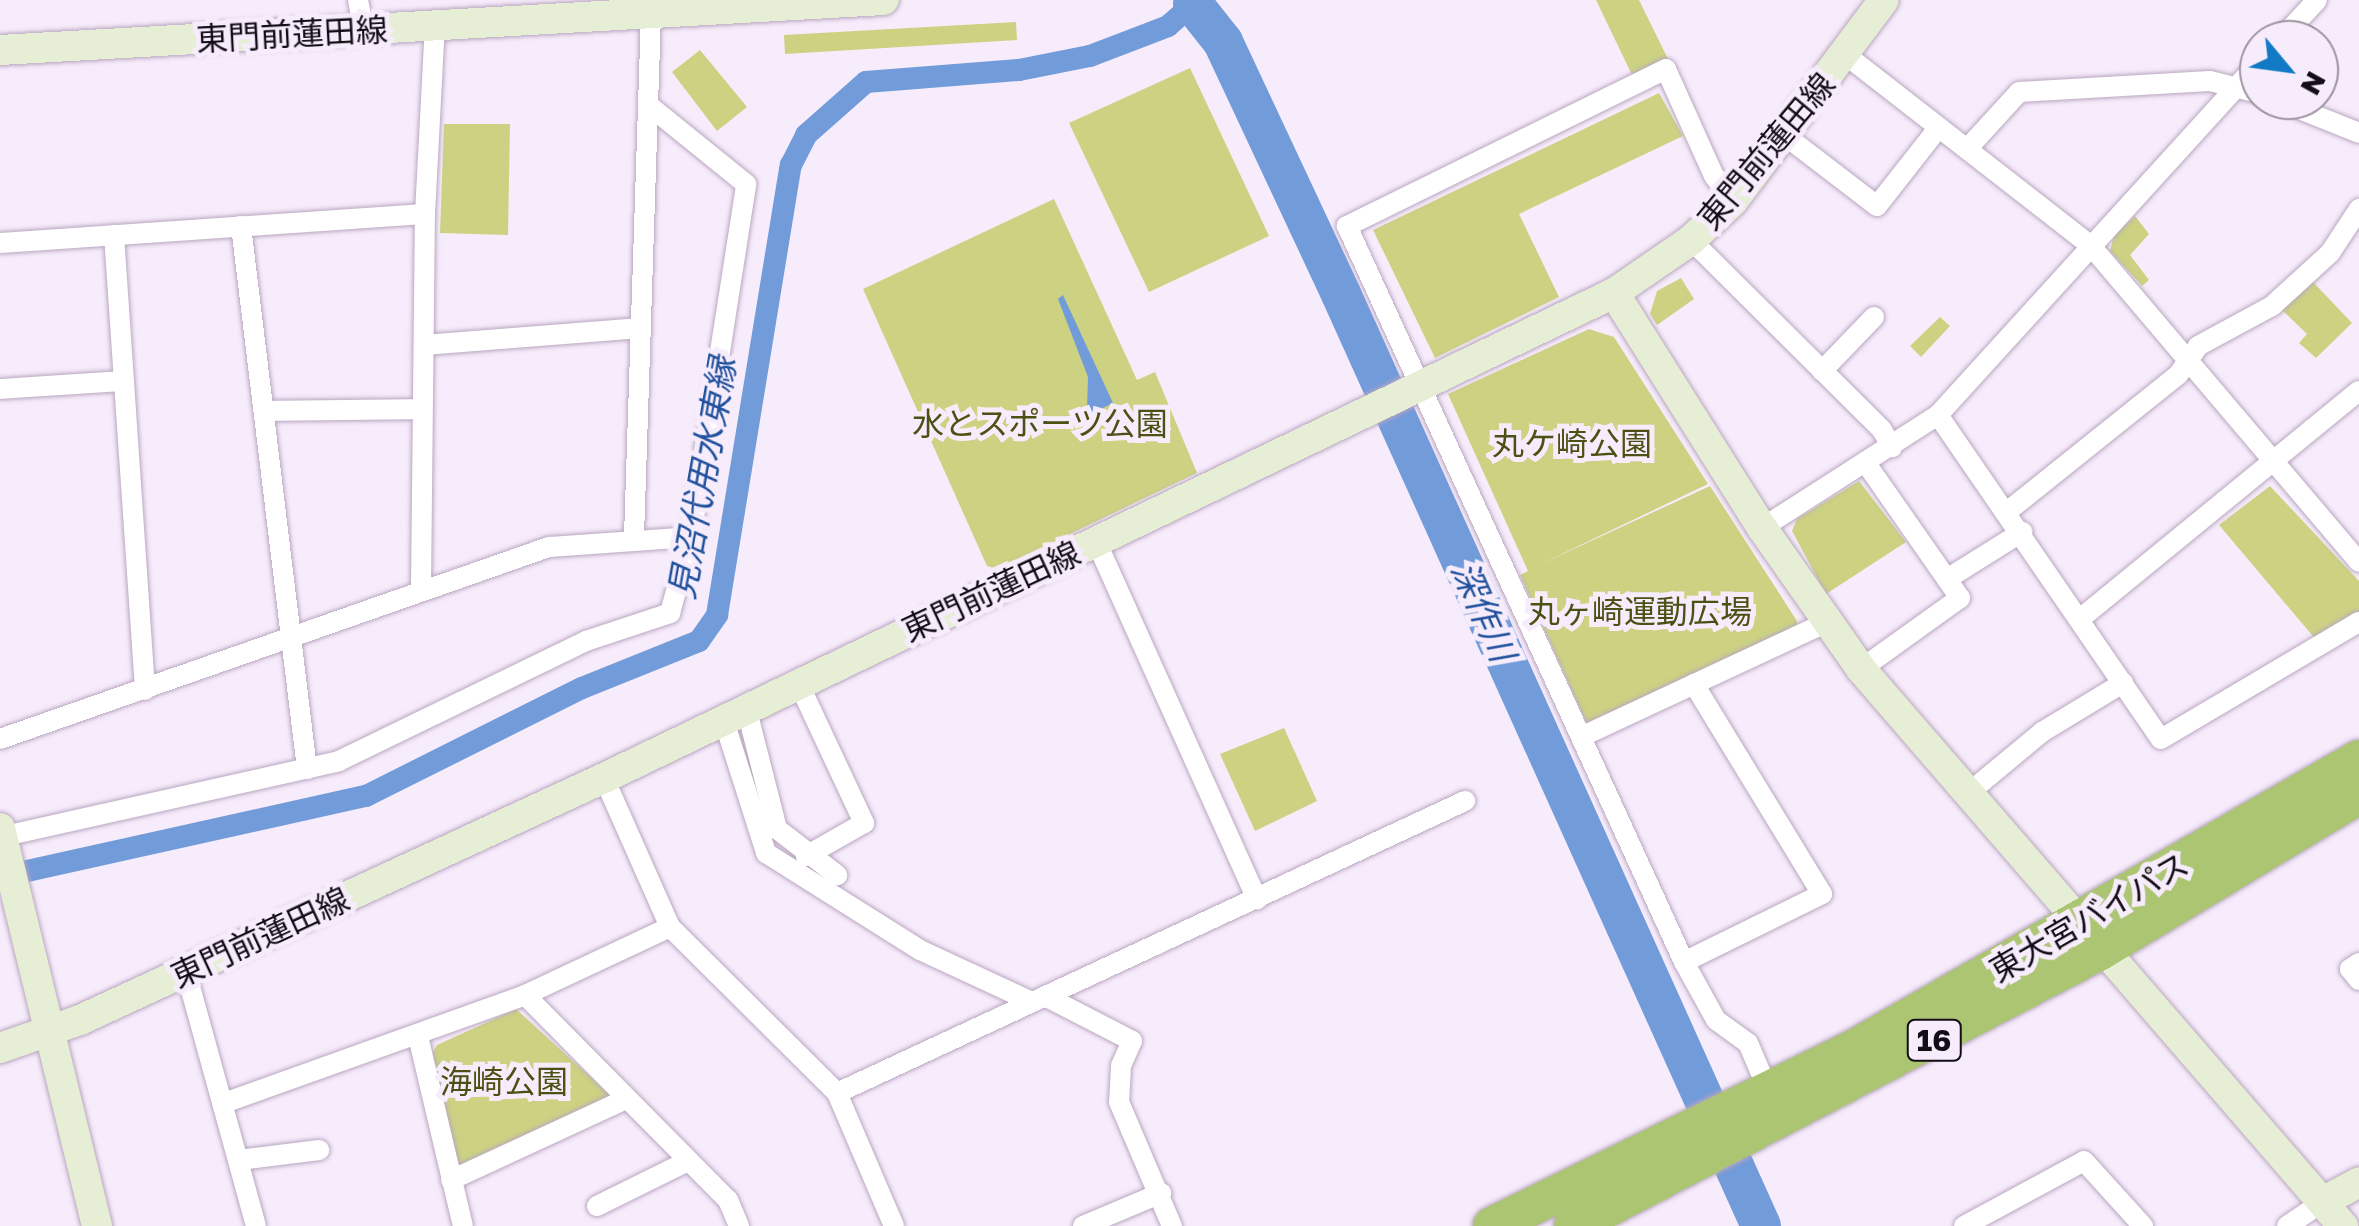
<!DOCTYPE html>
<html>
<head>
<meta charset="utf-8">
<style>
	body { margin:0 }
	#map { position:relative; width:2359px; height:1226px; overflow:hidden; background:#f7ecfb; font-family:"Golos Text","Noto Sans JP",sans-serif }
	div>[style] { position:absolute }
	.green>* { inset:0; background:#ccd282 }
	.water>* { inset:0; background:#729bda }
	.canal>* { height:22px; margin:-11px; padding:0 11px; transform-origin:11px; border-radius:11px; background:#729bda }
	.river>* { height:40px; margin:-20px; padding:0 20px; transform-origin:20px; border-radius:20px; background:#729bda }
	.roads { filter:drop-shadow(0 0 2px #b9a7c0) drop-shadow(0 0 2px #b9a7c0) }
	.street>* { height:20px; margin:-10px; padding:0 10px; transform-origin:10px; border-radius:10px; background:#fff }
	.secondary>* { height:30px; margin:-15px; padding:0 15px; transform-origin:15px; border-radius:15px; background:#e6eed5 }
	.highway>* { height:38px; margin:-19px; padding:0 19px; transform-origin:19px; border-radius:19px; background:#acc573 }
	span { translate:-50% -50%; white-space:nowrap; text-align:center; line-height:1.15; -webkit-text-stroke:10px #f7ecfb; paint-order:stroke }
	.shield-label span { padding:2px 8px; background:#f7ecfb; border:2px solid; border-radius:8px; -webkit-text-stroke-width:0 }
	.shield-label { font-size:30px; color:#130d16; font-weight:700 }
	.street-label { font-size:32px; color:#130d16 }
	.park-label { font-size:32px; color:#4d5014 }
	.water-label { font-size:35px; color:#21529d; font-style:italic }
	.north { position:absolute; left:2239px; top:20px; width:100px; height:100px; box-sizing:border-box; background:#f7ecfb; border:2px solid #9c939f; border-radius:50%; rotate:119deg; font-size:28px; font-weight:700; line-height:40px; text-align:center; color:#130d16 }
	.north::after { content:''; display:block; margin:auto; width:35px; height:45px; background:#127ac5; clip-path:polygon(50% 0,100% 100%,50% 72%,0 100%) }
</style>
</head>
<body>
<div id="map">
	<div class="green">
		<div style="clip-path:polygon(1596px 0,1639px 0,1669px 61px,1633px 77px)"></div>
		<div style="clip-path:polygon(1016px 22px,1017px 40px,785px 54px,784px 35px)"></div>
		<div style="clip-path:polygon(700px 50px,747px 107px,717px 131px,672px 72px)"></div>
		<div style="clip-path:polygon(1190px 68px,1269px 236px,1149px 292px,1069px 123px)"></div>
		<div style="clip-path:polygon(1659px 93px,1683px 136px,1519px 214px,1559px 297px,1435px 358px,1373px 230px)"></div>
		<div style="clip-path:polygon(444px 124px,510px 124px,508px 235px,440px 233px)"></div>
		<div style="clip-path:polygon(1054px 199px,1137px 380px,1155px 372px,1197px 473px,997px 569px,987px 566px,863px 289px)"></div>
		<div style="clip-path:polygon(2135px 216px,2149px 234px,2130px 255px,2149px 280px,2142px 286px,2110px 251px,2114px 236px)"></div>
		<div style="clip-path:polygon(1681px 278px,1694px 299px,1657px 325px,1650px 314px,1657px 291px)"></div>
		<div style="clip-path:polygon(2313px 282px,2352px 323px,2316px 358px,2299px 343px,2307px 334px,2282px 310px)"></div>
		<div style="clip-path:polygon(1940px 317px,1950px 326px,1921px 357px,1910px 346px)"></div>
		<div style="clip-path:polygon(1589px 329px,1614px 337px,1708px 484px,1539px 565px,1710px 486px,1797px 621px,1797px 630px,1594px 726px,1586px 722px,1520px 575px,1528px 571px,1448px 394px)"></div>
		<div style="clip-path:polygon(1859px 481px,1906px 542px,1826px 594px,1792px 531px,1797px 519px)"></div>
		<div style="clip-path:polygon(2270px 486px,2359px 581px,2359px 614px,2317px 641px,2219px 525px)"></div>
		<div style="clip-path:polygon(1284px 728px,1317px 801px,1255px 831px,1220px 754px)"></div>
		<div style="clip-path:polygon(516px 1009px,608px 1093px,606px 1102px,464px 1167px,457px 1163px,431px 1056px,437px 1045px)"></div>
	</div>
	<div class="water">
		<div style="clip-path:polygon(1063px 295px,1113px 403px,1103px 408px,1104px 420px,1087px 409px,1088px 377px,1058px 299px)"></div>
	</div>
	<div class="canal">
		<div style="left:0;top:877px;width:375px;rotate:-12.5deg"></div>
		<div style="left:366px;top:796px;width:241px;rotate:-26.6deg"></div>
		<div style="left:582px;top:688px;width:126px;rotate:-21.9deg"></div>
		<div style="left:699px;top:641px;width:32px;rotate:-55deg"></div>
		<div style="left:717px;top:615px;width:456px;rotate:-80.7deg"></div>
		<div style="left:791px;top:165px;width:34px;rotate:-63deg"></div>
		<div style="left:806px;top:135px;width:80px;rotate:-41.5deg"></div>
		<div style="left:866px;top:82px;width:153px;rotate:-4.5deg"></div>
		<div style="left:1019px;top:70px;width:72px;rotate:-11.2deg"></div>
		<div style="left:1090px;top:56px;width:84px;rotate:-21deg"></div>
		<div style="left:1168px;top:26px;width:40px;rotate:-41deg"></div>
	</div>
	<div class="river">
		<div style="left:1193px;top:4px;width:48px;rotate:51.7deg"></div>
		<div style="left:1223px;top:42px;width:278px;rotate:64.9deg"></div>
		<div style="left:1341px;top:294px;width:1022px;rotate:65.74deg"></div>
	</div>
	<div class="roads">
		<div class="street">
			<div style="left:358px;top:0;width:31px;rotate:79deg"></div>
			<div style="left:2280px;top:40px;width:54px;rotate:-47.2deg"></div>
			<div style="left:1846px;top:55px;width:311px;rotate:37.9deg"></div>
			<div style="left:2091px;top:246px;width:414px;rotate:49.7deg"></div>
			<div style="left:2277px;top:100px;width:88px;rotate:21.9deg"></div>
			<div style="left:1787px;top:137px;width:113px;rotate:37.5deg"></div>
			<div style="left:1877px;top:206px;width:100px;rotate:-51.9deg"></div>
			<div style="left:1967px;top:149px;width:77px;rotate:-47.6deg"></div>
			<div style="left:2019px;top:92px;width:191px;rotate:-3.3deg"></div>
			<div style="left:2210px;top:81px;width:50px;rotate:13.8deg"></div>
			<div style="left:1733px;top:201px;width:31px;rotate:-127deg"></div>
			<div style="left:1714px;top:176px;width:117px;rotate:-114.2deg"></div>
			<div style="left:1666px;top:69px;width:356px;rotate:153.8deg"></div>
			<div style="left:1347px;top:226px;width:809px;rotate:65.4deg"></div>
			<div style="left:1684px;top:962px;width:66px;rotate:61.1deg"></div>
			<div style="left:1716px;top:1020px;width:39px;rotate:36deg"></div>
			<div style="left:1748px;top:1043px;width:53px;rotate:66.8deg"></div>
			<div style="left:241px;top:226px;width:547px;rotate:83.07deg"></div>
			<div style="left:114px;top:235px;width:456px;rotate:86.1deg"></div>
			<div style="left:1691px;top:240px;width:269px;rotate:44.8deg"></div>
			<div style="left:1882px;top:430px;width:20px;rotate:60deg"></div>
			<div style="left:0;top:243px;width:426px;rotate:-3.9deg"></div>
			<div style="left:424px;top:345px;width:217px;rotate:-4.5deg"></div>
			<div style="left:1822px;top:371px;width:75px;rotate:-46.1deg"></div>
			<div style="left:0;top:389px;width:124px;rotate:-3.7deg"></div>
			<div style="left:267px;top:411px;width:154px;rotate:-0.7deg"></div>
			<div style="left:1938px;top:415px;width:393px;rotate:55.5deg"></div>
			<div style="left:2161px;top:739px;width:230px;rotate:-30.6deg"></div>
			<div style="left:2008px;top:511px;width:218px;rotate:-38.7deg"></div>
			<div style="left:2178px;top:375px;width:35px;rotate:-55deg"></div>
			<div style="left:2198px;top:346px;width:84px;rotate:-28.4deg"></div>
			<div style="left:2272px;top:306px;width:79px;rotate:-42.4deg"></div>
			<div style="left:2330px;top:253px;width:53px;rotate:-56.6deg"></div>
			<div style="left:1762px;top:528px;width:209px;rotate:-32.7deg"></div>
			<div style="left:1938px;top:415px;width:477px;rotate:-47.7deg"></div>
			<div style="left:634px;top:537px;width:523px;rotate:-88.14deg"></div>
			<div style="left:1096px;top:541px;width:393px;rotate:65.8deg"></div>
			<div style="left:1947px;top:579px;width:89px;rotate:-32.1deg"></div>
			<div style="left:421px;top:588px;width:374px;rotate:-89.4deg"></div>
			<div style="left:425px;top:214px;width:188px;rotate:-87deg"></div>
			<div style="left:2080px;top:619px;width:360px;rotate:-39.3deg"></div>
			<div style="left:1861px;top:669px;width:122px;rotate:-35.6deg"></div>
			<div style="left:1960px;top:598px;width:166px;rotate:-124.9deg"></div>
			<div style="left:798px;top:682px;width:156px;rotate:64.9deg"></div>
			<div style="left:864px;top:823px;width:67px;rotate:150.4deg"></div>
			<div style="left:746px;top:707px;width:126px;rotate:75.7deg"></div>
			<div style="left:777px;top:829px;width:76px;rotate:37.5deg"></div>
			<div style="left:723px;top:718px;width:142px;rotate:72.3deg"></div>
			<div style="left:766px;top:853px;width:182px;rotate:32.2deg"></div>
			<div style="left:920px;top:950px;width:123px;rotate:24.9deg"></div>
			<div style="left:1585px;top:735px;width:267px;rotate:-25deg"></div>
			<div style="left:0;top:739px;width:582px;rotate:-19.28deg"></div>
			<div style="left:549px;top:547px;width:142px;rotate:-4deg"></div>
			<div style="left:604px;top:778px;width:163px;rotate:66.1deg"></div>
			<div style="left:670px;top:927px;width:235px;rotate:44.8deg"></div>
			<div style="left:837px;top:1093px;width:145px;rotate:66.8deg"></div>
			<div style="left:1965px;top:796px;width:100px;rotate:-39.7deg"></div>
			<div style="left:2042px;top:732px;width:95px;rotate:-31.2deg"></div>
			<div style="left:0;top:837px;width:347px;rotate:-12.6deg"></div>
			<div style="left:339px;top:761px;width:275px;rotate:-25.9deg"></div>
			<div style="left:586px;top:641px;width:89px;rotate:-18.4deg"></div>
			<div style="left:670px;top:613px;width:79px;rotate:-74.6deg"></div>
			<div style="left:691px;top:537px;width:357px;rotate:-81.1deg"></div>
			<div style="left:746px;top:184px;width:122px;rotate:-141deg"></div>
			<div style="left:1684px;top:962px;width:154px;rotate:-26.2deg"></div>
			<div style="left:1822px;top:894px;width:246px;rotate:-121.4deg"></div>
			<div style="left:2359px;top:963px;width:11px;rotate:146deg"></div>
			<div style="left:2350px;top:969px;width:14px;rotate:51deg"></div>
			<div style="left:186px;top:972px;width:263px;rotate:74.6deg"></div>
			<div style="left:525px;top:995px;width:289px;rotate:45.3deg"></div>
			<div style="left:728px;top:1200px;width:28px;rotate:67deg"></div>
			<div style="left:1045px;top:996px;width:98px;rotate:27.3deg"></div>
			<div style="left:1132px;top:1041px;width:27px;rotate:114deg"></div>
			<div style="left:1121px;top:1066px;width:36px;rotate:93deg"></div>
			<div style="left:1119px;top:1102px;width:135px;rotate:66.9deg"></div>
			<div style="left:418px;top:1036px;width:195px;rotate:76.7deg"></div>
			<div style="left:837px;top:1093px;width:693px;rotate:-24.94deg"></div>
			<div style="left:224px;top:1103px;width:320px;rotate:-19.7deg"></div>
			<div style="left:525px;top:995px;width:160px;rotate:-25.1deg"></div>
			<div style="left:239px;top:1160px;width:81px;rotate:-7.1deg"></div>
			<div style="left:451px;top:1180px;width:193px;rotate:-24.8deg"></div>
			<div style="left:597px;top:1206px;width:102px;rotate:-26.3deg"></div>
			<div style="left:1083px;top:1226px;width:85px;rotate:-22.9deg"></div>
			<div style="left:1964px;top:1226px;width:136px;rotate:-28.4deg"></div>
			<div style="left:2084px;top:1161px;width:88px;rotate:47.8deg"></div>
			<div style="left:2287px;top:1226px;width:45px;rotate:-34deg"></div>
		</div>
		<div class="secondary">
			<div style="left:0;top:50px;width:885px;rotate:-3.24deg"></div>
			<div style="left:1614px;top:293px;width:278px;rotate:57.8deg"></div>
			<div style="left:1762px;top:528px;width:172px;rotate:54.9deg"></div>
			<div style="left:1861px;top:669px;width:737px;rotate:49.13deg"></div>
			<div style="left:0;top:828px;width:410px;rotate:76.3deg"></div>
			<div style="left:0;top:1048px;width:85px;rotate:-19.3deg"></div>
			<div style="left:80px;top:1020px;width:577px;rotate:-24.79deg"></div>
			<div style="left:604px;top:778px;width:1120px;rotate:-25.65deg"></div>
			<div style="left:1614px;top:293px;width:93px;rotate:-34.5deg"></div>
			<div style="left:1691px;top:240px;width:57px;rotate:-42.9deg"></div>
			<div style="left:1733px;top:201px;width:251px;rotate:-53.1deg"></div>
			<div style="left:2324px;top:1201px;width:40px;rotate:-28deg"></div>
		</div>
		<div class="highway">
			<div style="left:1492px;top:1226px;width:404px;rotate:-26.1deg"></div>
			<div style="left:1855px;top:1048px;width:581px;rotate:-29.83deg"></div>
			<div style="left:1573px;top:1226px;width:597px;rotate:-27.55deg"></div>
			<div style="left:2102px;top:950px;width:300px;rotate:-31.1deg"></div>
		</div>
	</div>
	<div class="shield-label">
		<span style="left:1934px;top:1040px">16</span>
	</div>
	<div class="street-label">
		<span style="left:292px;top:34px;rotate:-3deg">東門前蓮田線</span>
		<span style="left:1766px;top:151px;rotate:-50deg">東門前蓮田線</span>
		<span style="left:991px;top:591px;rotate:-25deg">東門前蓮田線</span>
		<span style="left:2089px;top:917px;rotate:-30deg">東大宮バイパス</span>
		<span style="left:260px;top:937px;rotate:-25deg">東門前蓮田線</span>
	</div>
	<div class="park-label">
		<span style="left:1040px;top:423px">水とスポーツ公園</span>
		<span style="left:1572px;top:443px">丸ケ崎公園</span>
		<span style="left:1640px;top:611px">丸ヶ崎運動広場</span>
		<span style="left:504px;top:1081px">海崎公園</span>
	</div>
	<div class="water-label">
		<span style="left:702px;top:478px;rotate:-80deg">見沼代用水東縁</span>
		<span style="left:1484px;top:611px;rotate:66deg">深作川</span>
	</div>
	<div class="north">N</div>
</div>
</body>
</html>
